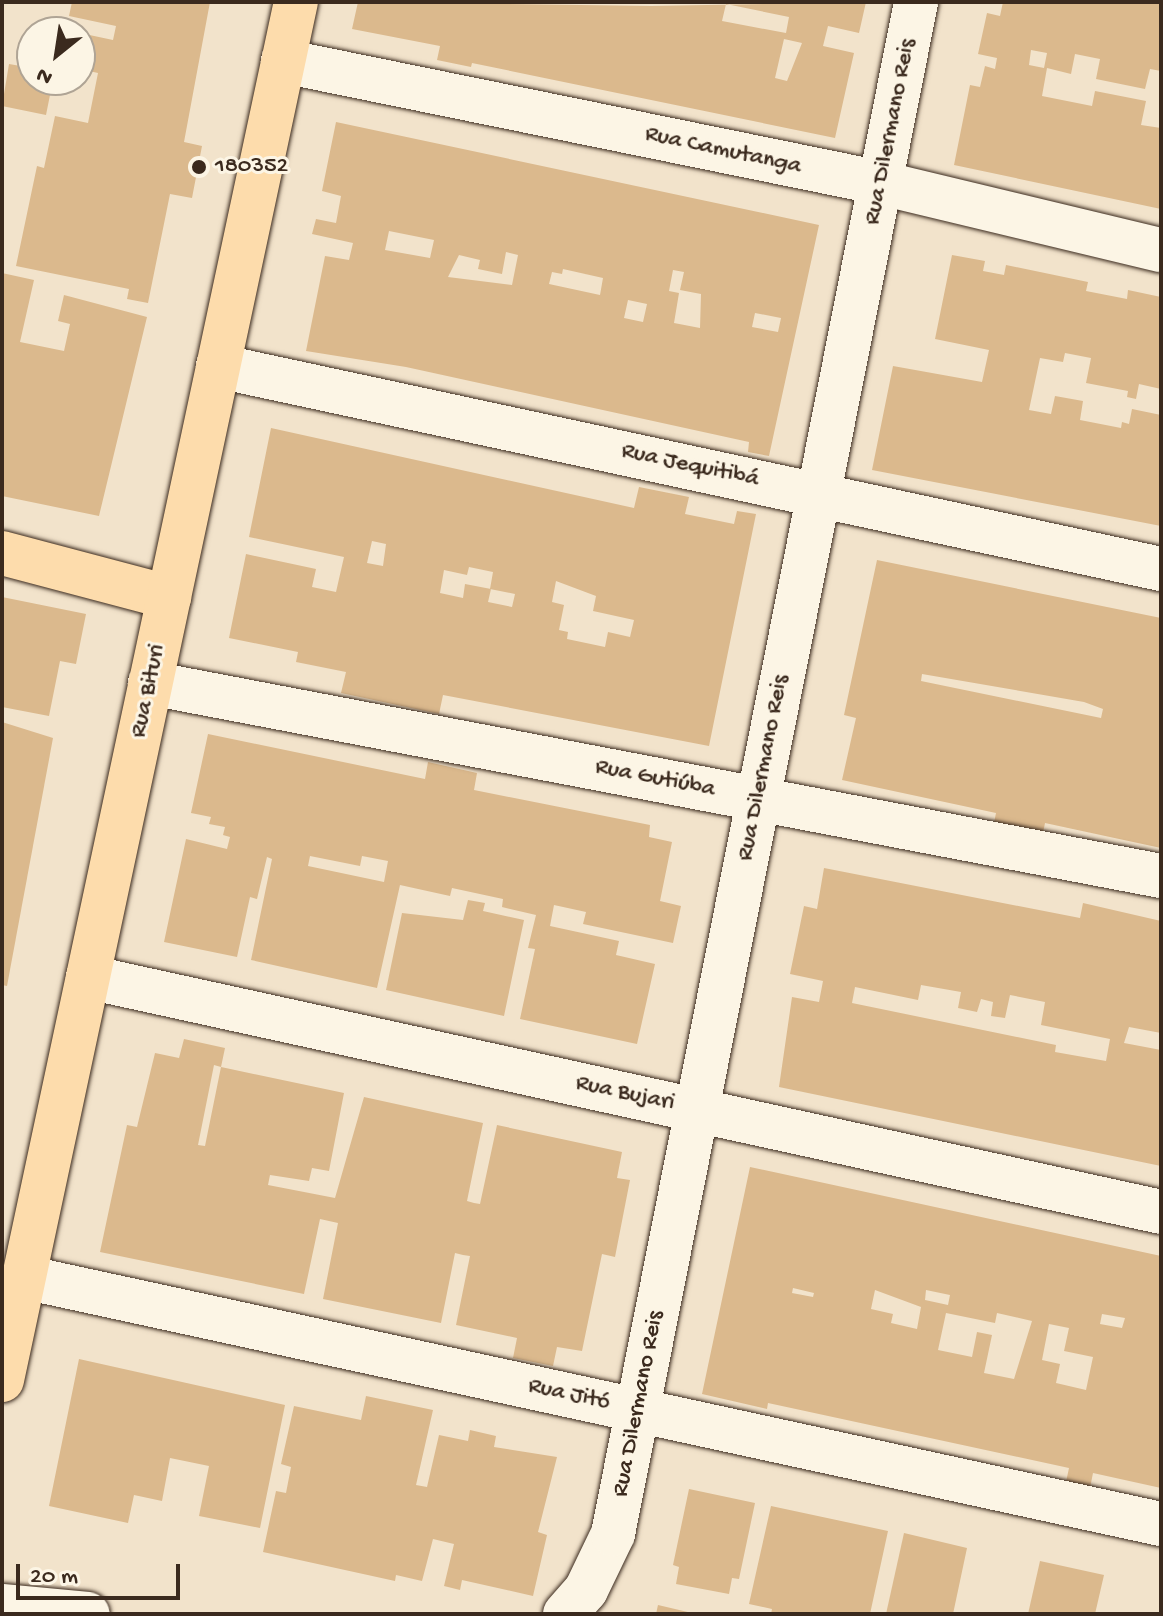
<!DOCTYPE html>
<html>
<head>
<meta charset="utf-8">
<style>
  body { margin:0 }
  #map { position:relative; width:1163px; height:1616px; overflow:hidden; background:#f2e3cb; font-family:"Gochi Hand",sans-serif }
  div>[style] { position:absolute }
  .building>* { inset:0; background:#dbb98d }
  .roads { filter:drop-shadow(0 0 2px #3b2a1e) drop-shadow(0 0 2px #3b2a1e) }
  .minor>* { height:44px; margin:-22px; padding:0 22px; transform-origin:22px; border-radius:22px; background:#fcf5e5 }
  .major>* { height:44px; margin:-22px; padding:0 22px; transform-origin:22px; border-radius:22px; background:#fddcac }
  .dots>* { width:22px; height:22px; translate:-50% -50%; box-sizing:border-box; border:4px solid #fcf5e5; border-radius:50% }
  span { translate:-50% -50%; white-space:nowrap; text-align:center; line-height:1.15; -webkit-text-stroke:6px #fcf5e5; paint-order:stroke }
  .street-label { font-size:24px; color:#3b2a1e }
  .poi-label { font-size:24px; color:#3b2a1e }
  .left { translate:0 -50%; text-align:left }
  .frame { position:absolute; inset:0; border:4px solid #3b2a1e; pointer-events:none }
  .north { position:absolute; left:16px; top:16px; width:80px; height:80px; box-sizing:border-box; background:#fcf5e5; border:2px solid #afa495; border-radius:50%; rotate:210deg; font-size:22px; font-weight:700; line-height:32px; text-align:center; color:#3b2a1e }
  .north::after { content:''; display:block; margin:auto; width:28px; height:36px; background:#3b2a1e; clip-path:polygon(50% 0,100% 100%,50% 72%,0 100%) }
  .scale { position:absolute; left:16px; top:1564px; width:164px; height:36px; box-sizing:border-box; border:4px solid #3b2a1e; border-top:0; padding-left:10px; font-size:24px; line-height:28px; white-space:nowrap; color:#3b2a1e; -webkit-text-stroke:6px #fcf5e5; paint-order:stroke }
</style>
</head>
<body>
<div id="map">
  <div class="building">
    <div style="clip-path:polygon(72px 2px,210px 2px,184px 142px,202px 146px,192px 198px,170px 194px,148px 303px,127px 299px,129px 289px,16px 266px,37px 166px,44px 168px,55px 116px,88px 123px,98px 73px,80px 69px,80px 33px,113px 40px,116px 26px,69px 16px)"></div>
    <div style="clip-path:polygon(evenodd,358px 2px,651px 6px,866px 2px,859px 33px,828px 26px,823px 46px,854px 53px,835px 138px,472px 63px,471px 67px,437px 60px,440px 46px,352px 29px,358px 2px,726px 4px,789px 17px,786px 33px,722px 21px,726px 4px,358px 2px,784px 39px,802px 43px,787px 81px,775px 78px,784px 39px)"></div>
    <div style="clip-path:polygon(evenodd,1003px 2px,1161px 2px,1161px 71px,1150px 69px,1145px 89px,1096px 79px,1100px 59px,1075px 54px,1071px 74px,1047px 68px,1042px 96px,1092px 106px,1095px 91px,1146px 101px,1141px 125px,1161px 128px,1161px 209px,954px 165px,970px 85px,980px 87px,985px 66px,995px 69px,997px 58px,978px 54px,987px 13px,1000px 16px,1003px 2px,1031px 50px,1047px 53px,1044px 68px,1029px 65px,1031px 50px)"></div>
    <div style="clip-path:polygon(9px 64px,32px 68px,32px 80px,53px 80px,46px 115px,2px 106px)"></div>
    <div style="clip-path:polygon(evenodd,336px 122px,819px 225px,769px 456px,748px 452px,749px 442px,406px 367px,306px 351px,325px 256px,349px 260px,353px 243px,312px 234px,316px 219px,336px 223px,341px 196px,322px 191px,336px 122px,389px 231px,434px 240px,430px 258px,385px 250px,389px 231px,336px 122px,506px 252px,518px 255px,512px 285px,448px 277px,459px 255px,480px 260px,478px 269px,502px 274px,506px 252px,336px 122px,563px 269px,603px 278px,600px 295px,549px 284px,552px 272px,562px 274px,563px 269px,336px 122px,673px 270px,684px 272px,680px 290px,701px 294px,700px 328px,674px 323px,679px 293px,669px 291px,673px 270px,336px 122px,628px 300px,647px 304px,643px 322px,624px 318px,628px 300px,336px 122px,755px 313px,781px 318px,778px 332px,752px 327px,755px 313px)"></div>
    <div style="clip-path:polygon(952px 255px,985px 261px,983px 271px,1004px 275px,1006px 265px,1088px 282px,1086px 291px,1127px 299px,1128px 290px,1161px 297px,1161px 389px,1139px 384px,1136px 399px,1127px 397px,1128px 391px,1086px 383px,1091px 358px,1065px 353px,1063px 362px,1040px 358px,1029px 410px,1051px 414px,1055px 396px,1083px 401px,1080px 420px,1121px 428px,1122px 422px,1129px 424px,1132px 409px,1161px 415px,1161px 526px,872px 470px,893px 366px,982px 382px,989px 350px,935px 339px)"></div>
    <div style="clip-path:polygon(2px 273px,34px 280px,20px 342px,64px 351px,70px 324px,58px 321px,64px 295px,147px 317px,99px 516px,2px 496px)"></div>
    <div style="clip-path:polygon(evenodd,271px 428px,634px 508px,639px 487px,689px 497px,685px 514px,734px 524px,737px 511px,756px 514px,709px 746px,443px 695px,439px 714px,341px 693px,346px 672px,296px 662px,298px 652px,229px 638px,246px 554px,316px 569px,312px 587px,336px 592px,344px 557px,249px 537px,271px 428px,372px 541px,386px 544px,383px 566px,367px 563px,372px 541px,271px 428px,469px 567px,493px 572px,490px 589px,515px 594px,512px 607px,488px 602px,491px 589px,465px 584px,463px 598px,440px 593px,444px 570px,467px 575px,469px 567px,271px 428px,556px 581px,596px 596px,593px 611px,634px 620px,630px 637px,608px 632px,605px 647px,567px 639px,568px 632px,559px 630px,564px 605px,552px 602px,556px 581px)"></div>
    <div style="clip-path:polygon(evenodd,877px 560px,1161px 618px,1161px 848px,1045px 823px,1042px 838px,993px 828px,996px 813px,842px 780px,856px 718px,844px 715px,877px 560px,922px 674px,1084px 702px,1103px 709px,1101px 718px,921px 681px,922px 674px)"></div>
    <div style="clip-path:polygon(2px 597px,86px 614px,76px 664px,60px 661px,49px 716px,2px 707px)"></div>
    <div style="clip-path:polygon(2px 722px,53px 738px,7px 986px,2px 985px)"></div>
    <div style="clip-path:polygon(evenodd,208px 734px,425px 779px,428px 762px,477px 773px,474px 790px,650px 825px,649px 837px,672px 842px,660px 901px,681px 906px,673px 943px,583px 924px,586px 912px,554px 905px,550px 926px,619px 941px,616px 955px,655px 964px,637px 1044px,520px 1019px,535px 949px,528px 948px,536px 915px,502px 907px,503px 899px,452px 888px,450px 896px,400px 885px,377px 988px,251px 960px,272px 859px,267px 857px,257px 899px,250px 897px,237px 957px,164px 942px,186px 839px,227px 849px,230px 837px,223px 835px,225px 827px,209px 824px,211px 817px,191px 813px,208px 734px,310px 856px,360px 866px,362px 856px,388px 861px,384px 882px,308px 866px,310px 856px)"></div>
    <div style="clip-path:polygon(evenodd,824px 868px,1080px 918px,1083px 903px,1161px 921px,1161px 1033px,1129px 1027px,1124px 1043px,1161px 1050px,1161px 1166px,779px 1087px,792px 997px,819px 1002px,823px 981px,790px 974px,804px 906px,817px 909px,824px 868px,921px 985px,961px 992px,958px 1008px,977px 1012px,981px 999px,993px 1002px,991px 1016px,1005px 1018px,1010px 995px,1045px 1002px,1041px 1025px,1110px 1039px,1106px 1061px,1055px 1052px,1056px 1045px,852px 1003px,855px 987px,918px 1000px,921px 985px)"></div>
    <div style="clip-path:polygon(468px 900px,485px 903px,483px 911px,524px 920px,504px 1016px,386px 990px,402px 913px,463px 920px)"></div>
    <div style="clip-path:polygon(184px 1039px,225px 1048px,221px 1067px,214px 1065px,198px 1145px,205px 1146px,221px 1067px,344px 1093px,329px 1171px,312px 1168px,309px 1181px,270px 1175px,268px 1185px,335px 1198px,364px 1097px,483px 1123px,467px 1201px,474px 1203px,480px 1204px,497px 1125px,622px 1152px,617px 1178px,630px 1180px,615px 1257px,602px 1254px,582px 1351px,557px 1347px,553px 1366px,513px 1358px,517px 1338px,456px 1325px,470px 1256px,463px 1255px,455px 1253px,441px 1323px,323px 1299px,338px 1223px,320px 1219px,304px 1294px,100px 1252px,127px 1125px,137px 1127px,155px 1053px,179px 1058px)"></div>
    <div style="clip-path:polygon(evenodd,750px 1167px,1161px 1256px,1161px 1488px,1093px 1473px,1090px 1488px,1066px 1482px,1069px 1468px,768px 1403px,767px 1409px,702px 1394px,750px 1167px,793px 1288px,814px 1293px,813px 1297px,792px 1293px,793px 1288px,750px 1167px,875px 1290px,921px 1307px,917px 1329px,891px 1323px,893px 1314px,871px 1309px,875px 1290px,750px 1167px,926px 1290px,950px 1295px,948px 1305px,925px 1300px,926px 1290px,750px 1167px,946px 1313px,995px 1323px,997px 1313px,1032px 1321px,1014px 1379px,984px 1373px,992px 1335px,977px 1332px,972px 1357px,938px 1350px,946px 1313px,750px 1167px,1102px 1314px,1125px 1318px,1122px 1328px,1100px 1324px,1102px 1314px,750px 1167px,1049px 1324px,1069px 1328px,1064px 1351px,1093px 1357px,1086px 1390px,1056px 1383px,1060px 1364px,1042px 1360px,1049px 1324px)"></div>
    <div style="clip-path:polygon(79px 1359px,285px 1405px,260px 1528px,199px 1516px,209px 1466px,170px 1458px,162px 1501px,134px 1495px,128px 1523px,49px 1506px)"></div>
    <div style="clip-path:polygon(366px 1396px,433px 1410px,416px 1485px,427px 1487px,439px 1435px,468px 1441px,470px 1430px,496px 1436px,494px 1447px,557px 1457px,538px 1532px,547px 1535px,533px 1596px,462px 1580px,460px 1590px,444px 1586px,454px 1544px,433px 1539px,422px 1581px,396px 1575px,395px 1581px,263px 1552px,276px 1491px,286px 1493px,291px 1467px,281px 1464px,294px 1406px,361px 1420px)"></div>
    <div style="clip-path:polygon(689px 1489px,755px 1503px,739px 1579px,732px 1578px,729px 1594px,676px 1584px,679px 1567px,673px 1565px)"></div>
    <div style="clip-path:polygon(771px 1506px,888px 1531px,870px 1614px,771px 1614px,772px 1609px,749px 1604px)"></div>
    <div style="clip-path:polygon(904px 1533px,967px 1548px,953px 1614px,886px 1614px)"></div>
    <div style="clip-path:polygon(1040px 1561px,1104px 1575px,1095px 1614px,1028px 1614px)"></div>
    <div style="clip-path:polygon(658px 1605px,692px 1613px,692px 1614px,656px 1614px)"></div>
  </div>
  <div class="roads">
    <div class="minor">
      <div style="left:283px;top:61px;width:610px;rotate:11.53deg"></div>
      <div style="left:881px;top:183px;width:288px;rotate:13.5deg"></div>
      <div style="left:218px;top:366px;width:965px;rotate:12.15deg"></div>
      <div style="left:150px;top:683px;width:1029px;rotate:10.81deg"></div>
      <div style="left:88px;top:977px;width:1098px;rotate:12.35deg"></div>
      <div style="left:24px;top:1277px;width:1164px;rotate:12.26deg"></div>
      <div style="left:2px;top:1606px;width:86px;rotate:5.3deg"></div>
      <div style="left:565px;top:1614px;width:32px;rotate:-49deg"></div>
      <div style="left:586px;top:1590px;width:62px;rotate:-64.3deg"></div>
      <div style="left:613px;top:1534px;width:1562px;rotate:-78.81deg"></div>
    </div>
    <div class="major">
      <div style="left:2px;top:553px;width:173px;rotate:14.8deg"></div>
      <div style="left:2px;top:1380px;width:1409px;rotate:-77.96deg"></div>
    </div>
  </div>
  <div class="dots">
    <div style="left:199px;top:167px;background:#3b2a1e"></div>
  </div>
  <div class="street-label">
    <span style="left:891px;top:132px;rotate:-79deg">Rua Dilermano Reis</span>
    <span style="left:723px;top:151px;rotate:12deg">Rua Camutanga</span>
    <span style="left:690px;top:466px;rotate:12deg">Rua Jequitibá</span>
    <span style="left:149px;top:691px;rotate:-78deg">Rua Bituri</span>
    <span style="left:764px;top:768px;rotate:-79deg">Rua Dilermano Reis</span>
    <span style="left:655px;top:779px;rotate:11deg">Rua Gutiúba</span>
    <span style="left:625px;top:1094px;rotate:12deg">Rua Bujari</span>
    <span style="left:569px;top:1395px;rotate:12deg">Rua Jitó</span>
    <span style="left:639px;top:1404px;rotate:-79deg">Rua Dilermano Reis</span>
  </div>
  <div class="poi-label">
    <span class="left" style="left:215px;top:167px">180352</span>
  </div>
  <div class="frame"></div>
  <div class="north">N</div>
  <div class="scale">20 m</div>
</div>
</body>
</html>
